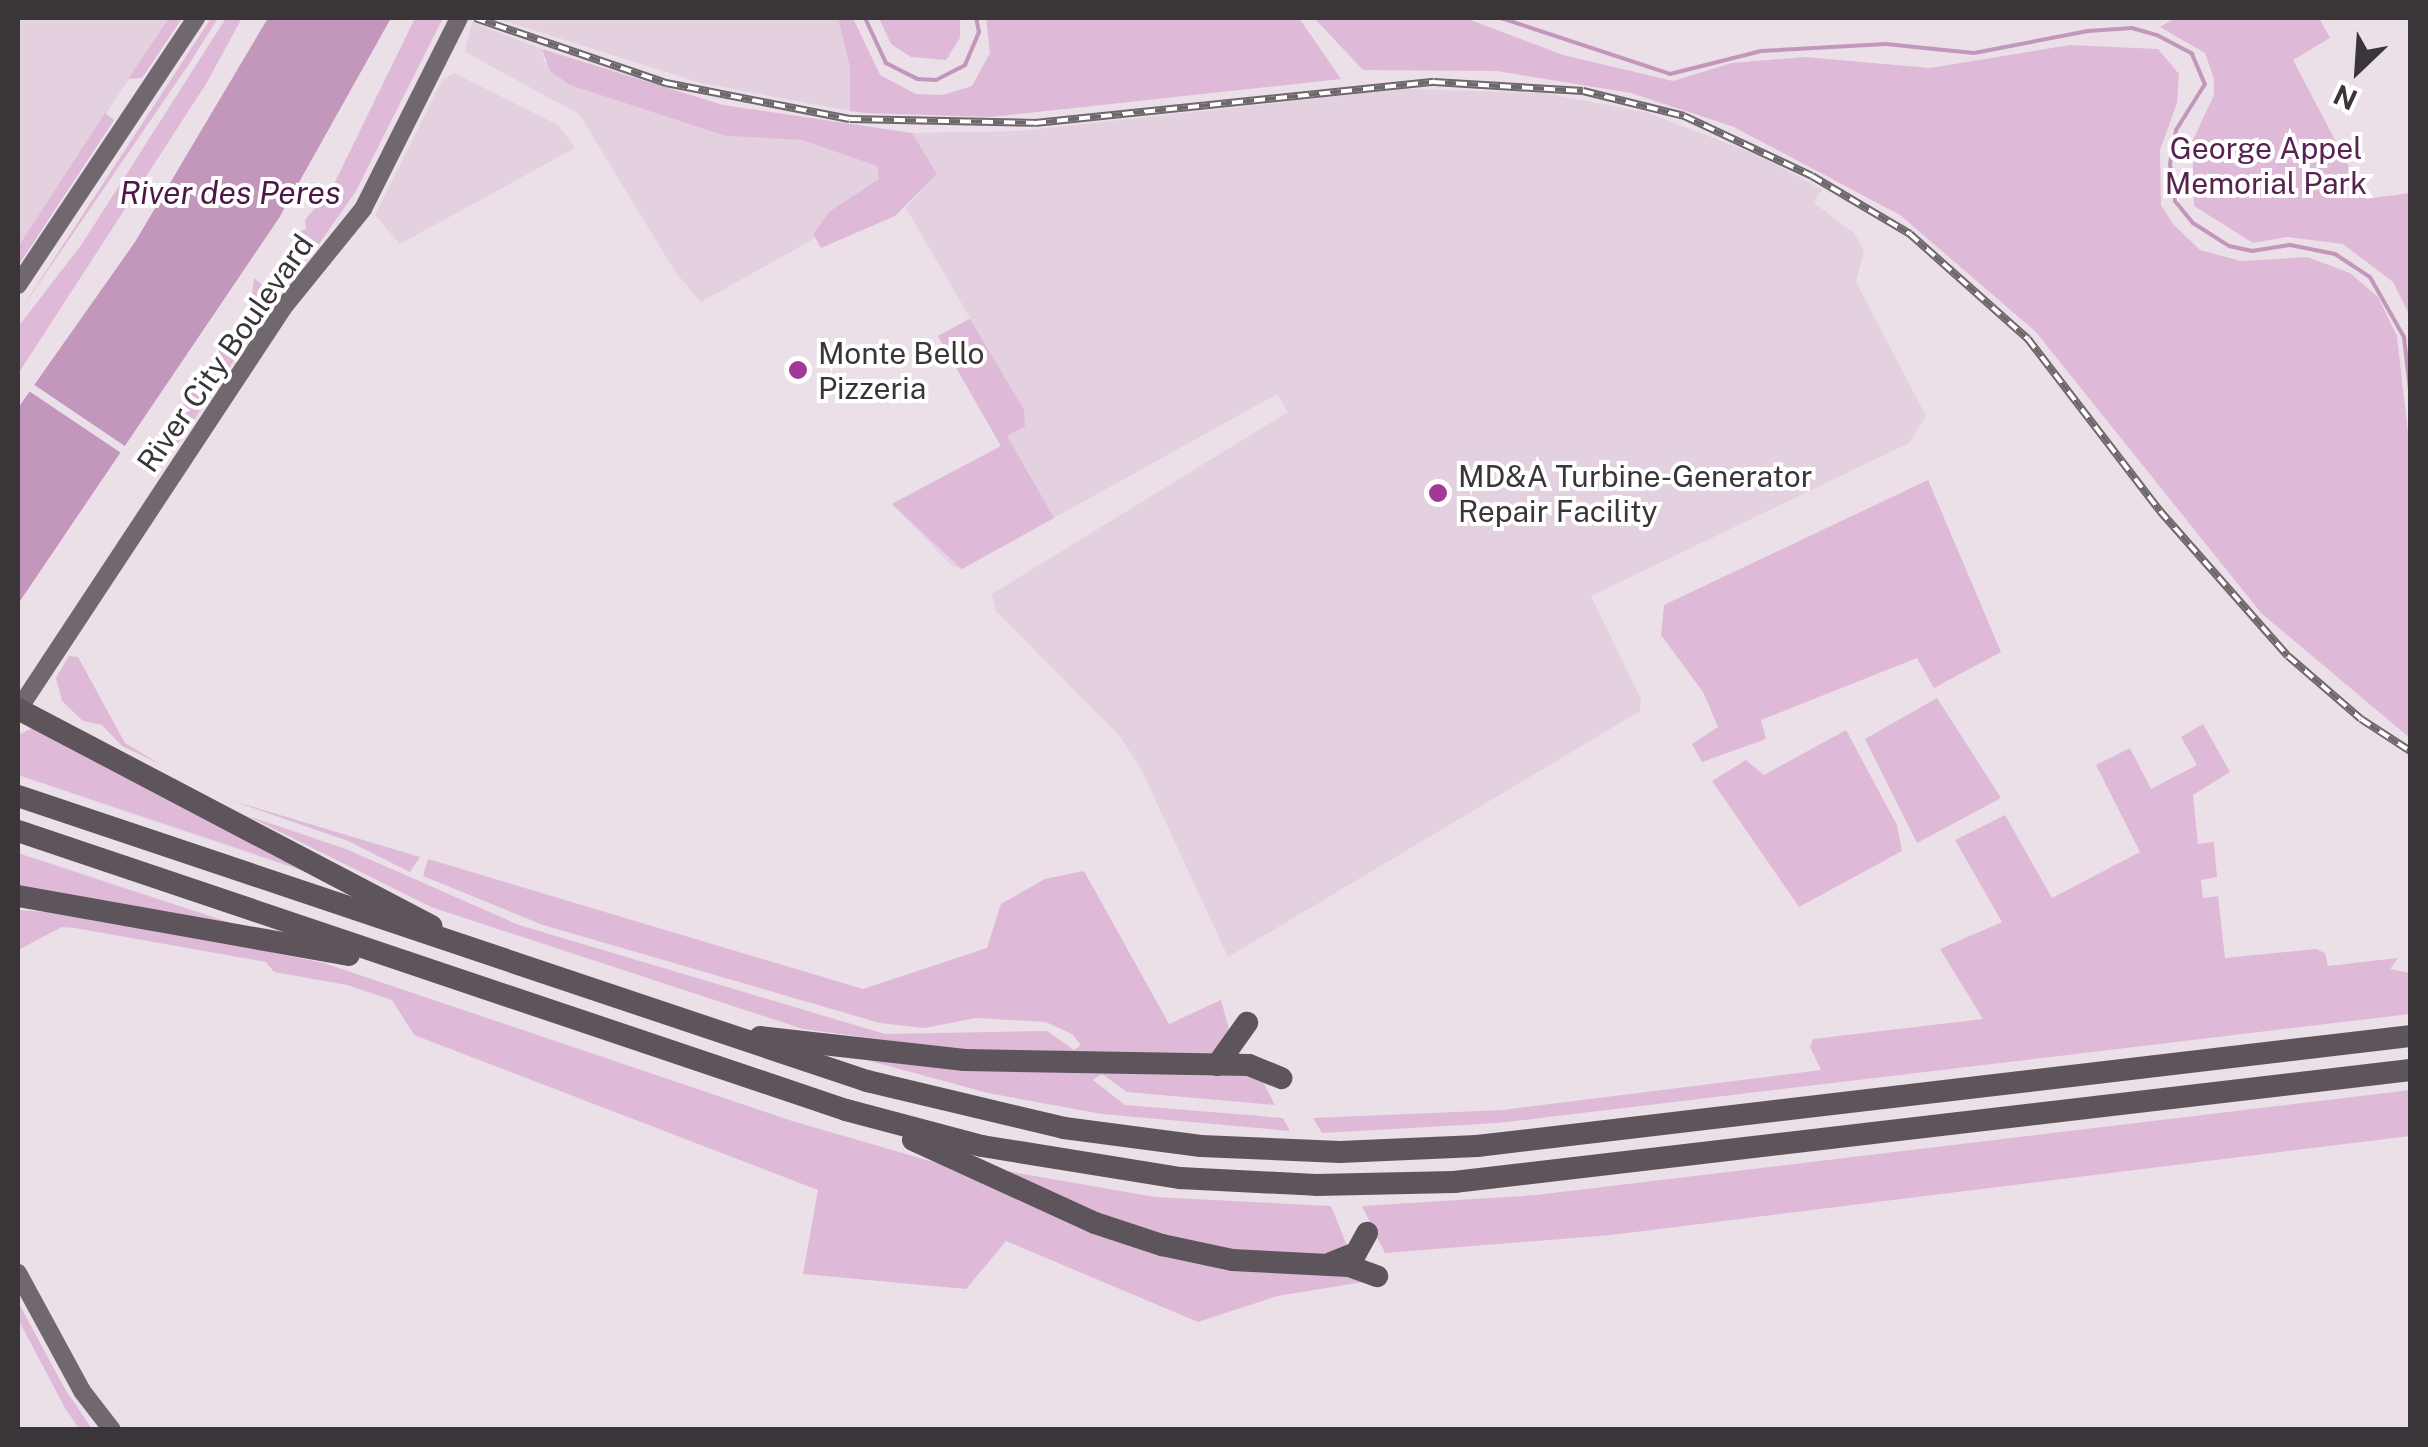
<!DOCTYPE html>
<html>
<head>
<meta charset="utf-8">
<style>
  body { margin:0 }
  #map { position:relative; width:2428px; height:1447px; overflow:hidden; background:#ebdfe8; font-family:"Public Sans",sans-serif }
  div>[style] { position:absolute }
  .built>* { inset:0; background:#e3d1df }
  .green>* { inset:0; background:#dfbad8 }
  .water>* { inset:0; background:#c397bb }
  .pier>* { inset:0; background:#ebdfe8; transform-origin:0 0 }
  .stream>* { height:4px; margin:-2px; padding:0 2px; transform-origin:2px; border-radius:2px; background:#c397bb }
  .major>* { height:18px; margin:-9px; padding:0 9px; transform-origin:9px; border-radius:9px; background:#71686f }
  .highway>* { height:22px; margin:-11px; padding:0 11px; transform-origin:11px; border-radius:11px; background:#5e555c }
  .rail>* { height:8px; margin-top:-4px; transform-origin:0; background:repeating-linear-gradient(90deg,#fff 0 11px,#6e686c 0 22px); box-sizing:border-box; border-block:2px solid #6e686c }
  .dots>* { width:28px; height:28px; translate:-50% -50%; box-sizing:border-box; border:5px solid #fff; border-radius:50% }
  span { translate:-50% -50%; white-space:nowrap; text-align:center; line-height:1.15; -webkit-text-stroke:8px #fff; paint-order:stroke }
  .park-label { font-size:30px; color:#582251 }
  .street-label { font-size:30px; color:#393538 }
  .poi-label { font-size:30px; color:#393538 }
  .left { translate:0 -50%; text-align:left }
  .water-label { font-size:32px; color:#4c1746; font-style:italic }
  .frame { position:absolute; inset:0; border:20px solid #393538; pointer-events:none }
  .north { position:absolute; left:2308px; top:20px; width:100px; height:100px; -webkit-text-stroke:8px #fff; paint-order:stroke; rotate:205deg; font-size:28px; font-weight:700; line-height:40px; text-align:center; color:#393538 }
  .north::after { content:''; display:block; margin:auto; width:35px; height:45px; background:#393538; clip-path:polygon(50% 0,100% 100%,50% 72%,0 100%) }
</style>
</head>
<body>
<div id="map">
  <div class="built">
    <div style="clip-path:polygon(18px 18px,169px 18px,18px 247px)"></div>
    <div style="clip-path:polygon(495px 18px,838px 18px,850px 68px,850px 111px,701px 83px)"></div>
    <div style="clip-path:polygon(472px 22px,542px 49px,544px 61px,726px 136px,802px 140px,864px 158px,877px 166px,879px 179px,830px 211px,812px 240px,701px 302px,676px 273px,579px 114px,465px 52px)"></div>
    <div style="clip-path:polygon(454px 73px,558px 125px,575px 148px,400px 244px,375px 215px,442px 80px)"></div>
    <div style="clip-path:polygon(1406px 89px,1545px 93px,1649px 113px,1757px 155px,1822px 189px,1814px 203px,1854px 233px,1864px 251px,1856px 282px,1926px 416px,1909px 443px,1591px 596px,1641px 699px,1640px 711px,1228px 957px,1142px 771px,1119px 735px,996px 611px,992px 594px,1288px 412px,1277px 394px,962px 569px,952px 566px,892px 504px,1001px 446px,938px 336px,970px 318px,906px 208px,936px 174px,912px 133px,1019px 131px)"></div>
  </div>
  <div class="green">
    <div style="clip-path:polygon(169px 18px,182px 18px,142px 78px,128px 79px)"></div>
    <div style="clip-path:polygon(211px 18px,218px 18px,189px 64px,18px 314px)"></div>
    <div style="clip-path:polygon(226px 18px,242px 18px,206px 84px,18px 374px,18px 327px,82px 244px)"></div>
    <div style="clip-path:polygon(415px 18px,443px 18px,356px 191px,312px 254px,288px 236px,306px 229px,305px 220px,333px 186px)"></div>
    <div style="clip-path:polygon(838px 18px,853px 18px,880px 75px,916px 94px,943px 95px,972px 86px,990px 53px,986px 18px,1299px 18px,1341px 79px,991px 117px,865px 113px,850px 111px,850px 68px)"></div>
    <div style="clip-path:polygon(879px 18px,960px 18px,960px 38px,946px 60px,911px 57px,891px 44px)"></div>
    <div style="clip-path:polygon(1314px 18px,1465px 18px,1563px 55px,1673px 81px,1732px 63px,1805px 57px,1930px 68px,2070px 45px,2158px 49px,2179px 74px,2177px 103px,2160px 150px,2161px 205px,2173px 224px,2200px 250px,2241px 261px,2307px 257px,2350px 273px,2378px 297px,2397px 336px,2410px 451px,2410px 738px,2262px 614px,2035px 331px,1900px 215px,1734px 127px,1631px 93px,1497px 71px,1363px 70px)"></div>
    <div style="clip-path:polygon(2175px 18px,2319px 18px,2330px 38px,2293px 60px,2366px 199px,2410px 193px,2410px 316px,2393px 282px,2343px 244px,2287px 237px,2253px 243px,2194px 206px,2192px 142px,2214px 95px,2214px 79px,2205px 53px,2160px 27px)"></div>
    <div style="clip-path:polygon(542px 49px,723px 105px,912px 133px,937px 174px,895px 216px,821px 248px,813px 234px,830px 211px,879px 179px,877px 166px,802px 140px,726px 136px,570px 85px,550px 71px)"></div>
    <div style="clip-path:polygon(105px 113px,114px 120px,18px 266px,18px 247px)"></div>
    <div style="clip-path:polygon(254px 278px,277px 297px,162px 467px,148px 459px,251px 302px)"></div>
    <div style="clip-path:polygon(970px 319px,1024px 410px,1025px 426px,1007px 436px,1054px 518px,962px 569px,892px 504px,1001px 446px,938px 336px)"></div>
    <div style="clip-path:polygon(1928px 480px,2001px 652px,1934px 688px,1917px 658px,1761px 720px,1766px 739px,1702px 762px,1692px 744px,1718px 727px,1703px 692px,1661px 635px,1664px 605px)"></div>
    <div style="clip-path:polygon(69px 656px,78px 657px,125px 743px,160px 764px,122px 746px,102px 725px,83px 721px,62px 701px,56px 678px)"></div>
    <div style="clip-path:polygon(1937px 698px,2001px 798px,1917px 843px,1865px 739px)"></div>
    <div style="clip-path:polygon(2203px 724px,2230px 772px,2193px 795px,2198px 844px,2214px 842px,2217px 877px,2201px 880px,2203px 898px,2218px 896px,2225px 958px,2316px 949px,2325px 953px,2328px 966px,2398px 958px,2390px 969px,2410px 973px,2410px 1014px,1498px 1123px,1322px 1133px,1313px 1118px,1503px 1110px,1821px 1070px,1810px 1047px,1813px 1039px,1983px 1019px,1940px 949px,2002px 922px,1955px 840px,2005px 815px,2052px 898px,2140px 852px,2096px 765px,2130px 748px,2151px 789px,2197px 765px,2181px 737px)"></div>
    <div style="clip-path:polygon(33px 728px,358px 889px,18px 775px,18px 735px)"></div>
    <div style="clip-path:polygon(1846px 730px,1897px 825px,1902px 851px,1799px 907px,1712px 781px,1746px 760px,1764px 775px)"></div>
    <div style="clip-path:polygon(230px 800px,420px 857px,410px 872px,348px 841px)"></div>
    <div style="clip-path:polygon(248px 816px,346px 849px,519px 925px,885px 1034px,1047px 1031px,1074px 1050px,1081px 1045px,1072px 1034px,1046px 1022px,976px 1018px,924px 1028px,880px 1023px,543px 925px,423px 876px,428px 859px,863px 989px,987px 948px,1001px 904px,1045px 879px,1084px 871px,1169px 1024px,1221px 1000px,1230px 1033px,1213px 1053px,1202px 1055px,975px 1052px,803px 1029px,431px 907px)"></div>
    <div style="clip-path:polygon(18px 853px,240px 926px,18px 889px)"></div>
    <div style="clip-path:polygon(18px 910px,83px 914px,324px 963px,792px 1121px,937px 1163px,1085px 1225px,1369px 1281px,1277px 1296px,1198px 1322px,1006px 1241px,966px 1289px,803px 1274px,818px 1190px,414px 1035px,392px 1000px,347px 985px,274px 972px,266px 962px,75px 928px,62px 927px,18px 950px)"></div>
    <div style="clip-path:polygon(848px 1055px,1250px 1072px,1261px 1078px,1275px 1105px,1127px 1092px,1102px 1074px,1093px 1080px,1125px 1105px,1283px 1118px,1290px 1131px,1102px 1114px,988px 1093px)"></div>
    <div style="clip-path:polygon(2410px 1090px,2410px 1136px,1611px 1235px,1385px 1253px,1362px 1206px,1536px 1195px)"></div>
    <div style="clip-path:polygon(1001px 1170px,1155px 1197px,1331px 1206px,1348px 1248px,1335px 1256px,1208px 1248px,1099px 1217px)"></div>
    <div style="clip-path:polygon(18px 1302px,65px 1389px,92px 1429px,79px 1429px,65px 1408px,18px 1319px)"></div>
  </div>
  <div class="water">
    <div style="clip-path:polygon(268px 18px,391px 18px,279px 218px,18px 604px,18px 408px,135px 242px)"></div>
  </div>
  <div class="pier">
    <div style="left:30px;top:382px;width:118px;height:8px;rotate:34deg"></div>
  </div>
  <div class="stream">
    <div style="left:865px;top:18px;width:50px;rotate:65deg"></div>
    <div style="left:886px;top:63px;width:35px;rotate:27deg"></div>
    <div style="left:917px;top:79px;width:19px;rotate:3deg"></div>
    <div style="left:936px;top:80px;width:33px;rotate:-27deg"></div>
    <div style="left:965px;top:65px;width:36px;rotate:-67deg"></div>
    <div style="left:979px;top:32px;width:14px;rotate:-102deg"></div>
    <div style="left:1501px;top:18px;width:178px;rotate:18.3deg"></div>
    <div style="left:1670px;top:74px;width:94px;rotate:-14.2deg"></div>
    <div style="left:1761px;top:51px;width:125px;rotate:-3.2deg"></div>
    <div style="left:1886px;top:44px;width:88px;rotate:5.8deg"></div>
    <div style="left:1974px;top:53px;width:116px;rotate:-10.9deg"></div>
    <div style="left:2088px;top:31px;width:44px;rotate:-3.9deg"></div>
    <div style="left:2132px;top:28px;width:26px;rotate:16deg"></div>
    <div style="left:2157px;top:35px;width:40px;rotate:28deg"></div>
    <div style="left:2192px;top:54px;width:33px;rotate:67deg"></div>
    <div style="left:2205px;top:84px;width:54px;rotate:122.2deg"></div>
    <div style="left:2176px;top:130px;width:35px;rotate:100deg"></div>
    <div style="left:2170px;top:164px;width:37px;rotate:82deg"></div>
    <div style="left:2175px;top:201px;width:28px;rotate:51deg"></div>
    <div style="left:2193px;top:223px;width:43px;rotate:32.6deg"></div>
    <div style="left:2229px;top:246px;width:24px;rotate:12deg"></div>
    <div style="left:2252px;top:251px;width:38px;rotate:-9deg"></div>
    <div style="left:2290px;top:245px;width:46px;rotate:11.3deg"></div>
    <div style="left:2335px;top:254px;width:42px;rotate:33.3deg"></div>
    <div style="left:2370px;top:277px;width:69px;rotate:60.5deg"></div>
    <div style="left:2404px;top:337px;width:53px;rotate:83.5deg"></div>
  </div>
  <div class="major">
    <div style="left:18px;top:285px;width:321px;rotate:-56.3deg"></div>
    <div style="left:18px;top:710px;width:480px;rotate:-56.6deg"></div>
    <div style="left:282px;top:309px;width:129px;rotate:-51deg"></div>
    <div style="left:363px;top:209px;width:214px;rotate:-63.3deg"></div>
    <div style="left:18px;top:1273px;width:134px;rotate:61.5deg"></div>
    <div style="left:82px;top:1391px;width:49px;rotate:52.4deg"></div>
  </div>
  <div class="highway">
    <div style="left:18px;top:709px;width:467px;rotate:27.7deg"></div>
    <div style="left:18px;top:796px;width:896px;rotate:18.56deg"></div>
    <div style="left:867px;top:1081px;width:203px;rotate:13.4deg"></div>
    <div style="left:1064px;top:1128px;width:138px;rotate:7.5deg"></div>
    <div style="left:1201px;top:1146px;width:139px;rotate:2.5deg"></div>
    <div style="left:1340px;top:1152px;width:137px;rotate:-2.5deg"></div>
    <div style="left:1477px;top:1146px;width:939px;rotate:-6.72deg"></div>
    <div style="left:18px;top:831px;width:874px;rotate:18.62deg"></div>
    <div style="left:846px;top:1110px;width:141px;rotate:14.8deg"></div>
    <div style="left:982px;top:1146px;width:201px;rotate:9.2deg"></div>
    <div style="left:1180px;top:1178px;width:136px;rotate:2.9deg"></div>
    <div style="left:1316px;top:1185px;width:138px;rotate:-1.2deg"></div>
    <div style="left:1454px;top:1182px;width:963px;rotate:-6.68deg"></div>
    <div style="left:18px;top:896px;width:336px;rotate:10.1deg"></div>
    <div style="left:760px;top:1037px;width:206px;rotate:6.4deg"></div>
    <div style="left:965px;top:1060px;width:284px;rotate:1deg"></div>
    <div style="left:1249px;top:1065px;width:35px;rotate:22deg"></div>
    <div style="left:1217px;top:1065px;width:52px;rotate:-54.5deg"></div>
    <div style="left:913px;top:1140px;width:200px;rotate:24.5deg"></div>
    <div style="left:1095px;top:1223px;width:71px;rotate:18.2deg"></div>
    <div style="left:1162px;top:1245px;width:72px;rotate:12.1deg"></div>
    <div style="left:1232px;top:1260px;width:117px;rotate:2.9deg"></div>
    <div style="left:1349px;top:1266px;width:30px;rotate:20deg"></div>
    <div style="left:1331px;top:1263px;width:27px;rotate:-22deg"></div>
    <div style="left:1356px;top:1253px;width:23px;rotate:-61deg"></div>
  </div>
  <div class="rail">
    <div style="left:475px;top:18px;width:202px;rotate:18.8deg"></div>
    <div style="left:666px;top:83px;width:187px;rotate:11.1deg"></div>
    <div style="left:850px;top:119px;width:185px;rotate:1.2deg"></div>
    <div style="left:1035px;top:123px;width:401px;rotate:-5.9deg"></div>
    <div style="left:1434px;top:82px;width:149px;rotate:3.5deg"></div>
    <div style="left:1583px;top:91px;width:104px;rotate:13.9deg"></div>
    <div style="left:1684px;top:116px;width:141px;rotate:25.1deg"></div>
    <div style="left:1812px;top:176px;width:114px;rotate:30.6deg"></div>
    <div style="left:1910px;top:234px;width:158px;rotate:41.7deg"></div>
    <div style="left:2028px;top:339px;width:217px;rotate:52.5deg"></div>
    <div style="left:2160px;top:511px;width:193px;rotate:48.6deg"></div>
    <div style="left:2288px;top:656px;width:96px;rotate:40.8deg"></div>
    <div style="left:2361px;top:719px;width:59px;rotate:33.1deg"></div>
  </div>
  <div class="dots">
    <div style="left:798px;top:370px;background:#a43897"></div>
    <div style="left:1438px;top:493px;background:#a43897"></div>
  </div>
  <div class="park-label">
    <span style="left:2266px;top:165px">George Appel<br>Memorial Park</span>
  </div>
  <div class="street-label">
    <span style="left:225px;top:353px;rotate:-55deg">River City Boulevard</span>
  </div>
  <div class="poi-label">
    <span class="left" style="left:818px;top:370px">Monte Bello<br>Pizzeria</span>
    <span class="left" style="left:1458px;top:493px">MD&amp;A Turbine-Generator<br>Repair Facility</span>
  </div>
  <div class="water-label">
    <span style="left:230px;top:193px">River des Peres</span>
  </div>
  <div class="frame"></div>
  <div class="north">N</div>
</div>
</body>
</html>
